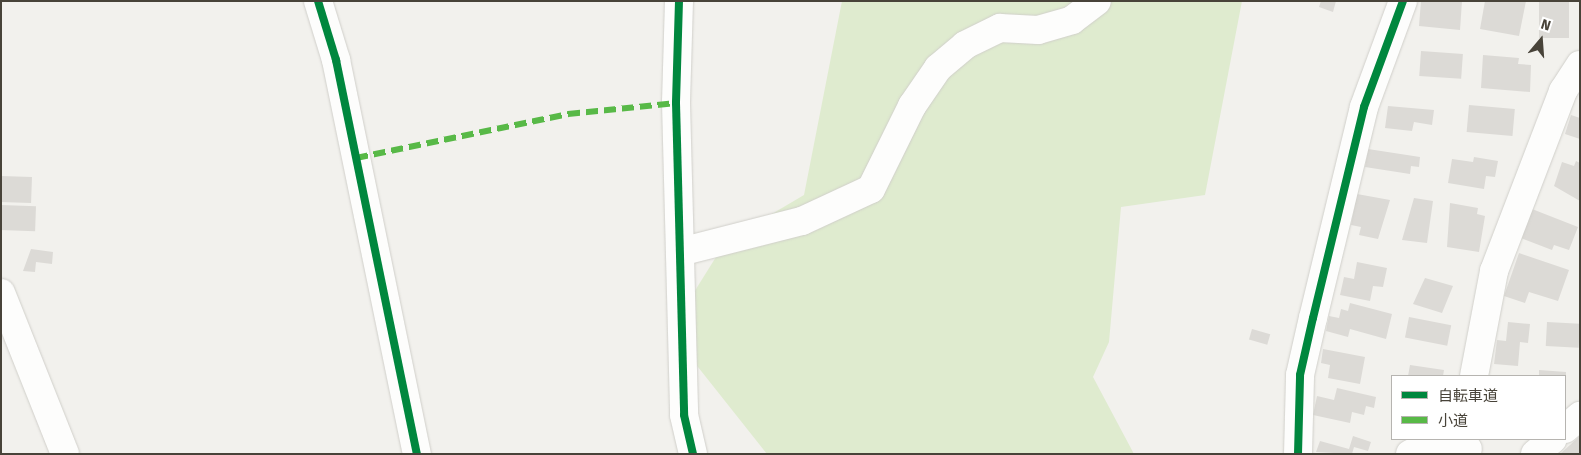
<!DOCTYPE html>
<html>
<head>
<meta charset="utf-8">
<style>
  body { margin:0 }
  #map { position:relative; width:1581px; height:455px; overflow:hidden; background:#f2f1ed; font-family:"Fira Sans","Noto Sans JP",sans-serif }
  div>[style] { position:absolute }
  .green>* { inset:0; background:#dfebcf }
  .building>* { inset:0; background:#dcdad6; transform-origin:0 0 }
  .roads { filter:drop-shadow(0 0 1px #d0cfca) drop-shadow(0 0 1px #d0cfca) }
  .minor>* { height:28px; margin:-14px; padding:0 14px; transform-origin:14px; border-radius:14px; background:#fdfdfc }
  .quiet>* { height:6px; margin-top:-3px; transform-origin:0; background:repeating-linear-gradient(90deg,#58b947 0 12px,transparent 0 18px) }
  .cycleway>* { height:8px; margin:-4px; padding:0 4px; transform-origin:4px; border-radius:4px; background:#00873e }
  span { translate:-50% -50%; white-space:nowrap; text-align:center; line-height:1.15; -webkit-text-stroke:5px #fff; paint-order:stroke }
  .frame { position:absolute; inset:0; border:2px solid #484339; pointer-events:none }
  .legend { position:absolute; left:1391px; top:375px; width:175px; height:65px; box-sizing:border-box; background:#fff; border:1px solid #b6b4b0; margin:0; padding:6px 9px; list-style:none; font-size:15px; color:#484339 }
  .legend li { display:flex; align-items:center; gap:10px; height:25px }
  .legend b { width:25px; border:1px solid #b6b4b0 }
  .north { position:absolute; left:1516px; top:15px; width:50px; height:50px; -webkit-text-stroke:4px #fff; paint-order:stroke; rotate:18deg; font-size:14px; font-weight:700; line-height:20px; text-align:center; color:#484339 }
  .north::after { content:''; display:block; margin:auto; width:18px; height:22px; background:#484339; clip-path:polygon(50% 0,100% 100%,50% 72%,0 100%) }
</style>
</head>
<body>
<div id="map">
  <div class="green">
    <div style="clip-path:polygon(842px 1px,1242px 1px,1205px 195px,1121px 207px,1109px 342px,1093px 377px,1134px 454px,767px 454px,694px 362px,691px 297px,726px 241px,804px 195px)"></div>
  </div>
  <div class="building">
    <div style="clip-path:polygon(1321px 1px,1336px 1px,1333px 12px,1319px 7px)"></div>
    <div style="clip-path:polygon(1421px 1px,1462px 1px,1460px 30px,1419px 26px)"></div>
    <div style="clip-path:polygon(1485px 1px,1526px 1px,1519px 36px,1480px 29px)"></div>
    <div style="left:1539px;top:1px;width:30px;height:37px"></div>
    <div style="left:1421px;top:51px;width:42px;height:25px;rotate:4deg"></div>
    <div style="clip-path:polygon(1483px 55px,1519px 58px,1518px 64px,1531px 65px,1530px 92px,1481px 88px)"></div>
    <div style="left:1469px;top:105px;width:46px;height:27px;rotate:5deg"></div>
    <div style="clip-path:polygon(1388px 106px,1434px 110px,1432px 125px,1414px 122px,1412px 131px,1385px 128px)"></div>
    <div style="clip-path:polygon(1571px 115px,1580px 118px,1580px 139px,1565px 134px)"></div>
    <div style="clip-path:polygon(1368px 149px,1420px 157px,1419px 167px,1411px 166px,1410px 174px,1365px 167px)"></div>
    <div style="clip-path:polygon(1474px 157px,1498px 161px,1495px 177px,1486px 176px,1484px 189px,1448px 183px,1452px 159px,1473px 162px)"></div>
    <div style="clip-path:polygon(1576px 161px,1580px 163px,1580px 201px,1554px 186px,1562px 162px,1574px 166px)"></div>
    <div style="left:1px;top:176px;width:31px;height:26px;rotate:2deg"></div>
    <div style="clip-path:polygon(1357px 194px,1390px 200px,1378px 239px,1359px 235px,1361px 227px,1351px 225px)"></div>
    <div style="clip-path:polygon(1414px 198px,1433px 201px,1427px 243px,1402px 240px)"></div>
    <div style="clip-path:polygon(1450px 203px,1478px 208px,1477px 214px,1485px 216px,1479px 252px,1447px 247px)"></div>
    <div style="left:1px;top:205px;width:35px;height:25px;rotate:2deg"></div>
    <div style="clip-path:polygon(1532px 209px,1578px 227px,1569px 250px,1554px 245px,1552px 250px,1521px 238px)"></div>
    <div style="clip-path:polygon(31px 249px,53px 252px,52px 264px,36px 262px,35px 272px,23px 271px)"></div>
    <div style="clip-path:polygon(1519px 253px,1569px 270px,1558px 301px,1529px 292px,1525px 303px,1504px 296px)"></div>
    <div style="clip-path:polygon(1357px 262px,1387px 268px,1383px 287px,1373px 286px,1370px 301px,1340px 295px,1344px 277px,1354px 279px)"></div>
    <div style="clip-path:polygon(1425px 278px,1453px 286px,1442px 313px,1413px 304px)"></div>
    <div style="clip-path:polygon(1350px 303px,1392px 314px,1386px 339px,1350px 329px,1348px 337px,1326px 331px,1329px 316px,1339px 318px,1341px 309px,1348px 311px)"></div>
    <div style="left:1409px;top:317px;width:43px;height:21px;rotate:11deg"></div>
    <div style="clip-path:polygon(1508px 322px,1530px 324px,1528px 343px,1520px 342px,1518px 366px,1494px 364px,1497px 340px,1506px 341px)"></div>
    <div style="left:1547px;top:322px;width:33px;height:24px;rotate:3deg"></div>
    <div style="left:1252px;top:329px;width:19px;height:11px;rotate:16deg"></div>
    <div style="clip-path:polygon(1323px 349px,1365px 357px,1360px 384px,1328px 378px,1330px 365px,1321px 363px)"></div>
    <div style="clip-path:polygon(1410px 365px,1444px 370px,1443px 376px,1408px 376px)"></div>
    <div style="clip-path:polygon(1539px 370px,1566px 372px,1566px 376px,1539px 376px)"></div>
    <div style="clip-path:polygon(1337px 388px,1376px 397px,1374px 408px,1366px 406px,1364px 415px,1352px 412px,1350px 423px,1313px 415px,1317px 396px,1334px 400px)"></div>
    <div style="clip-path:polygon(1353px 436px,1371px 442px,1368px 451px,1354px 447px,1352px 454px,1316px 452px,1320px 441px,1349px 449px)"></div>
    <div style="clip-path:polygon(1580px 436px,1580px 454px,1560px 454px)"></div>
  </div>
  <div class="roads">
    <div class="minor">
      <div style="left:318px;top:1px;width:62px;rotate:73deg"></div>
      <div style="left:336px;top:60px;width:402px;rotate:78.4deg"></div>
      <div style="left:679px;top:1px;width:102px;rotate:91.7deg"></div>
      <div style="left:676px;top:103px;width:312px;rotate:88.5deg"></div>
      <div style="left:684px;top:415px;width:40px;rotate:77deg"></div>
      <div style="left:680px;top:252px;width:126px;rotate:-14.3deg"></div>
      <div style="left:802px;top:221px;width:76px;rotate:-24.9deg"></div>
      <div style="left:871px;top:189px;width:93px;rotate:-63.7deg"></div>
      <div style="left:912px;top:106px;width:46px;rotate:-55.6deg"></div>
      <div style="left:938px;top:68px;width:35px;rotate:-40deg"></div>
      <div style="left:965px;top:45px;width:39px;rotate:-26deg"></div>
      <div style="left:1000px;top:28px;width:38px;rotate:3deg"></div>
      <div style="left:1038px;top:30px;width:35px;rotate:-16deg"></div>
      <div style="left:1072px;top:20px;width:31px;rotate:-37deg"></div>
      <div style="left:1px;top:293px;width:173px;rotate:68.3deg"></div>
      <div style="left:1474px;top:376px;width:107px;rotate:-79.2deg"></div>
      <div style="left:1494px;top:271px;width:193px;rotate:-69deg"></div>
      <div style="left:1563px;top:91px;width:31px;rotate:-57deg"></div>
      <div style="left:1565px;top:429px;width:20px;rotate:-41deg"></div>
      <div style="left:1298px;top:454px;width:79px;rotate:-88.5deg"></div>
      <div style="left:1300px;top:375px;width:58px;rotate:-77.2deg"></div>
      <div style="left:1313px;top:318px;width:217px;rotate:-76.4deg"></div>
      <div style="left:1364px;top:107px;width:113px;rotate:-69.8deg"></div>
      <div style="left:1410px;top:454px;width:20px;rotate:-27deg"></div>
      <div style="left:1428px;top:445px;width:40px;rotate:5.7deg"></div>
      <div style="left:1535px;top:454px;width:23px;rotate:-40deg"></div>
    </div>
  </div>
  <div class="quiet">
    <div style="left:356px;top:158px;width:217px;rotate:-11.7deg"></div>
    <div style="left:568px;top:114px;width:109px;rotate:-5.8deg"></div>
  </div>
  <div class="cycleway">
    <div style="left:318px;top:1px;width:62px;rotate:73deg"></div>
    <div style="left:336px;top:60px;width:402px;rotate:78.4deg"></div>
    <div style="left:679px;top:1px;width:102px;rotate:91.7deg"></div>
    <div style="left:676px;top:103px;width:312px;rotate:88.5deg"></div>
    <div style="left:684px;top:415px;width:40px;rotate:77deg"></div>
    <div style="left:1298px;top:454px;width:79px;rotate:-88.5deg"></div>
    <div style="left:1300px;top:375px;width:58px;rotate:-77.2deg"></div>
    <div style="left:1313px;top:318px;width:217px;rotate:-76.4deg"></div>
    <div style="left:1364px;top:107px;width:113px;rotate:-69.8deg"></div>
  </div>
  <div class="frame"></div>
  <ul class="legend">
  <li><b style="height:6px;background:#00873e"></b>自転車道</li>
  <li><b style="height:6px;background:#58b947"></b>小道</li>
  </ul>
  <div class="north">N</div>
</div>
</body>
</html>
